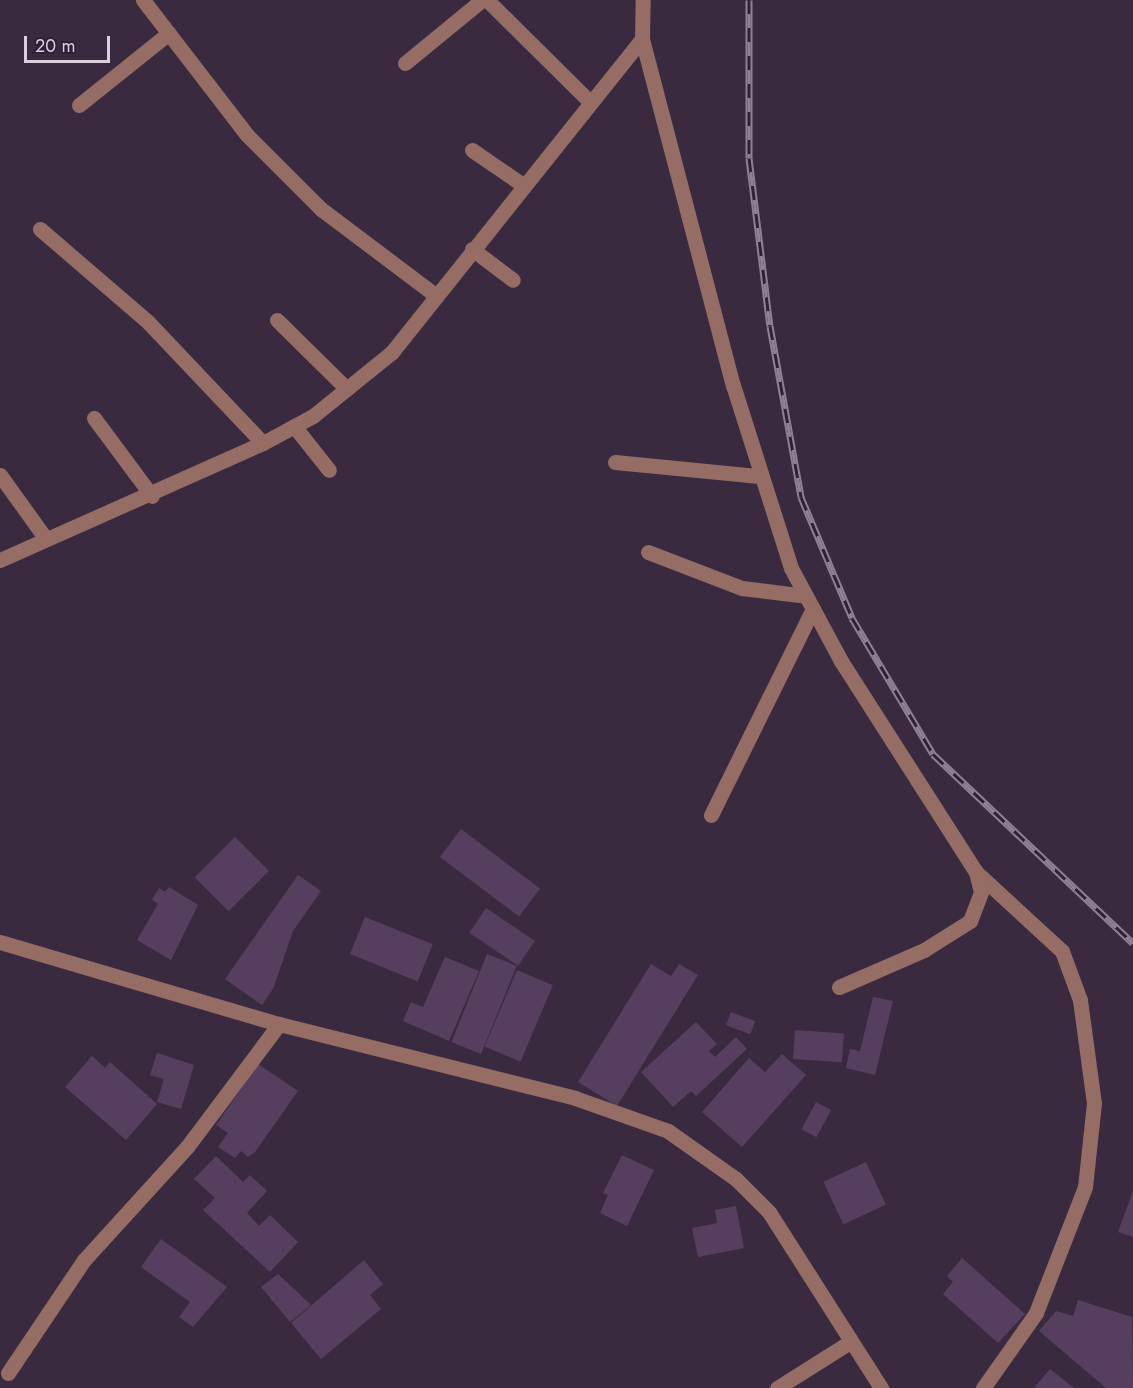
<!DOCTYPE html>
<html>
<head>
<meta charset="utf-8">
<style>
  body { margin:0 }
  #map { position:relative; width:1133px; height:1388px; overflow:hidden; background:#3a2a40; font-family:Jost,sans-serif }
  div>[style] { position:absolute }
  .building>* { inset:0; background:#563f5e; transform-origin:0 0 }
  .minor>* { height:15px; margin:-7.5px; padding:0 7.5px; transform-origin:7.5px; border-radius:7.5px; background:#956d64 }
  .rail>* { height:7px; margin-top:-3.5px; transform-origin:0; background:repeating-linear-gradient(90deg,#302036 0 14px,#8e8193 0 28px); box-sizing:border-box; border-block:2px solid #8e8193 }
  span { translate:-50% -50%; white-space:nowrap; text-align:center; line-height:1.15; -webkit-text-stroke:4.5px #302036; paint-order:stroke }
  .scale { position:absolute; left:24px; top:36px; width:86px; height:27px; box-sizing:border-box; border:3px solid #d9cfdd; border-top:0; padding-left:8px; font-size:18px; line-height:21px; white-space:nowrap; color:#d9cfdd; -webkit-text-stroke:4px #302036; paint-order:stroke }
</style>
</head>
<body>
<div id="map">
  <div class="building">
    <div style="left:461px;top:829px;width:99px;height:35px;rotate:37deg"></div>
    <div style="left:235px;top:837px;width:48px;height:57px;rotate:45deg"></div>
    <div style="clip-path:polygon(298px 875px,321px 891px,293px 931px,273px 989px,262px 1005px,225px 979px)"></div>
    <div style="clip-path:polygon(169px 887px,198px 905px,171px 960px,137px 940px,158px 904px,152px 900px,159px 888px,165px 892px)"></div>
    <div style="left:486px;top:908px;width:59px;height:30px;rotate:34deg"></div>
    <div style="left:365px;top:917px;width:73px;height:40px;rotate:22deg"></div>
    <div style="left:487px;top:954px;width:32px;height:95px;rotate:22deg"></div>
    <div style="clip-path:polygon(445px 957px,479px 971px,449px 1041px,403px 1021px,411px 1002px,423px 1007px)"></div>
    <div style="clip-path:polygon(651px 964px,671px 976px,679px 964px,698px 975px,617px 1106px,578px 1082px)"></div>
    <div style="left:517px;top:970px;width:39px;height:83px;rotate:23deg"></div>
    <div style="clip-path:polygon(873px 997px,893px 1001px,875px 1075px,846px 1068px,850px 1049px,860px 1051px)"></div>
    <div style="left:731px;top:1012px;width:26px;height:14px;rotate:21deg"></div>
    <div style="clip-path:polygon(696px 1022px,717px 1044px,709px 1051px,715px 1057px,736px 1037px,747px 1049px,696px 1096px,691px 1091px,673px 1107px,641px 1072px)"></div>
    <div style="left:795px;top:1030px;width:49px;height:29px;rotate:4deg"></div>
    <div style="clip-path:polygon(157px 1053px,194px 1065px,181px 1109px,157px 1102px,164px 1079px,150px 1075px)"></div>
    <div style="clip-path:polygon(782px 1054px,806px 1075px,742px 1147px,702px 1112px,749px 1058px,765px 1072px)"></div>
    <div style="clip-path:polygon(92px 1056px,105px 1068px,110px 1062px,157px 1104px,126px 1140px,65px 1087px)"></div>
    <div style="clip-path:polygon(258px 1064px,298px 1091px,255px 1152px,248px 1157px,241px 1151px,235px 1158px,218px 1147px,228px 1133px,216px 1125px)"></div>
    <div style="left:816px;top:1102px;width:17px;height:31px;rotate:28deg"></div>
    <div style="clip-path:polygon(622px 1155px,654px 1170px,627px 1226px,600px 1213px,608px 1195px,603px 1193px)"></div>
    <div style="clip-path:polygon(216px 1156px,243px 1182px,250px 1175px,267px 1191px,247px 1213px,259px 1226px,270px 1215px,298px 1242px,270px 1272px,203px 1210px,215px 1198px,194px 1179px)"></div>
    <div style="left:866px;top:1162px;width:47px;height:47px;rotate:65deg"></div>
    <div style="clip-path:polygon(1133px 1191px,1133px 1237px,1118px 1232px)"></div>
    <div style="clip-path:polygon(736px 1206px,744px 1248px,698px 1257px,692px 1228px,717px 1223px,715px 1210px)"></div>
    <div style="clip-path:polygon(161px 1239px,227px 1287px,193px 1327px,179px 1317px,190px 1302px,141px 1267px)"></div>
    <div style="clip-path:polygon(962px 1258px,1025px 1314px,998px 1343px,943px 1294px,953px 1282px,947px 1276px)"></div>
    <div style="clip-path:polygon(364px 1260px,383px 1284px,370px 1295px,381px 1309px,321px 1359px,291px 1323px)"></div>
    <div style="clip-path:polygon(278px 1274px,311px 1305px,290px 1322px,261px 1287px)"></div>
    <div style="clip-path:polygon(1078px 1300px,1132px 1317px,1133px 1388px,1106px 1388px,1039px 1331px,1056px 1311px,1073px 1316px)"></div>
    <div style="clip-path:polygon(1050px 1369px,1074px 1388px,1034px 1388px)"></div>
  </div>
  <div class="minor">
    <div style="left:143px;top:0;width:170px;rotate:52.4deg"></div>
    <div style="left:247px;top:135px;width:105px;rotate:45deg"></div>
    <div style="left:321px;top:209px;width:143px;rotate:37deg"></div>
    <div style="left:487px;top:0;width:145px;rotate:44.7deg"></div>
    <div style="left:642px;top:39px;width:358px;rotate:75.3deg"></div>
    <div style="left:733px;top:385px;width:192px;rotate:72.4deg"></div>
    <div style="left:791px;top:568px;width:106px;rotate:61.7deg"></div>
    <div style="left:841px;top:661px;width:250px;rotate:57.4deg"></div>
    <div style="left:976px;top:872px;width:117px;rotate:42.6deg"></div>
    <div style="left:1062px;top:951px;width:52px;rotate:69.8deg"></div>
    <div style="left:1080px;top:1000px;width:104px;rotate:82.3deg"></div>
    <div style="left:1094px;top:1103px;width:84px;rotate:96.1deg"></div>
    <div style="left:1085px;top:1187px;width:135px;rotate:111.3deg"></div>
    <div style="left:1036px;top:1313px;width:92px;rotate:125.2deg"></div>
    <div style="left:405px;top:63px;width:99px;rotate:-39.3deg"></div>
    <div style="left:79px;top:105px;width:115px;rotate:-38.7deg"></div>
    <div style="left:472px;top:150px;width:62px;rotate:34.5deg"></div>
    <div style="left:40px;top:229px;width:143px;rotate:40.7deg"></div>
    <div style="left:148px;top:322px;width:167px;rotate:46.5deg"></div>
    <div style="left:472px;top:249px;width:51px;rotate:37.1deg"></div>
    <div style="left:277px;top:320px;width:98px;rotate:44.6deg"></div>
    <div style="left:94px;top:418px;width:97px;rotate:53.4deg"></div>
    <div style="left:294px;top:426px;width:56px;rotate:51.5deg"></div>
    <div style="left:615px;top:462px;width:145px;rotate:5.6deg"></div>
    <div style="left:0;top:475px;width:79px;rotate:54.3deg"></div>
    <div style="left:648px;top:552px;width:101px;rotate:21deg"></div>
    <div style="left:742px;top:588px;width:64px;rotate:7.1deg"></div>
    <div style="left:0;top:560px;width:288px;rotate:-24deg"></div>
    <div style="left:263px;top:443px;width:57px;rotate:-28.4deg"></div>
    <div style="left:313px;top:416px;width:102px;rotate:-39deg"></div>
    <div style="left:392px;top:352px;width:401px;rotate:-51.4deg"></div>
    <div style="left:642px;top:39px;width:39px;rotate:-89deg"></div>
    <div style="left:711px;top:815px;width:230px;rotate:-63.7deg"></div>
    <div style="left:0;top:942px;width:291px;rotate:16.4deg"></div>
    <div style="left:279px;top:1024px;width:305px;rotate:14deg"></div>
    <div style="left:575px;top:1098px;width:99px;rotate:19.5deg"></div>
    <div style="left:668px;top:1131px;width:83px;rotate:35.2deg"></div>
    <div style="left:736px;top:1179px;width:47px;rotate:45deg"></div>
    <div style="left:769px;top:1212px;width:209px;rotate:57.5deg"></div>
    <div style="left:839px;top:987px;width:93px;rotate:-23.5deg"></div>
    <div style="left:924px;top:950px;width:54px;rotate:-32.2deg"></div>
    <div style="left:970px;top:921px;width:31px;rotate:-69deg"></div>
    <div style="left:981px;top:892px;width:21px;rotate:-104deg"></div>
    <div style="left:8px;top:1373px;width:136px;rotate:-56.1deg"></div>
    <div style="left:84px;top:1260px;width:153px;rotate:-47.7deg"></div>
    <div style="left:187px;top:1147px;width:154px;rotate:-53.2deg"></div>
    <div style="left:777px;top:1388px;width:86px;rotate:-32.2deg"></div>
  </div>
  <div class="rail">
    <div style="left:749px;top:0;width:158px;rotate:90deg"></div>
    <div style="left:749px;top:158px;width:169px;rotate:82.9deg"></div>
    <div style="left:770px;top:326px;width:174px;rotate:79.7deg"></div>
    <div style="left:801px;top:497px;width:131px;rotate:67.1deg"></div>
    <div style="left:852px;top:618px;width:158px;rotate:59.2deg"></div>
    <div style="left:933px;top:754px;width:275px;rotate:43.4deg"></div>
  </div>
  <div class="scale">20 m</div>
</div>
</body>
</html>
